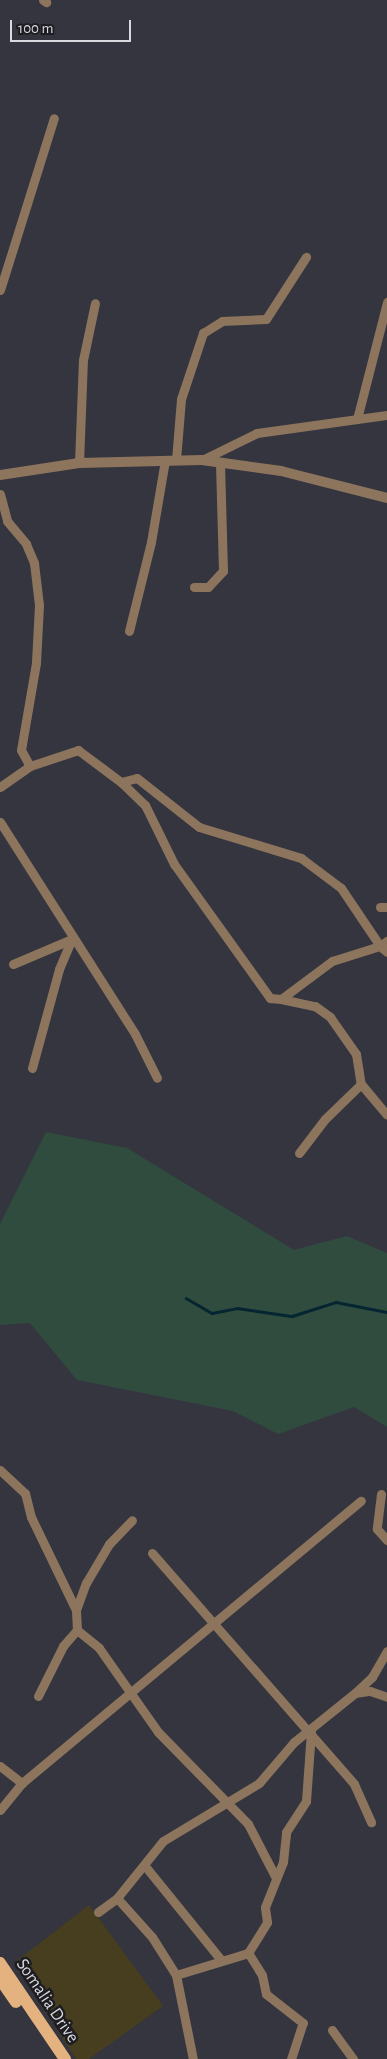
<!DOCTYPE html>
<html>
<head>
<meta charset="utf-8">
<style>
  body { margin:0 }
  #map { position:relative; width:387px; height:2059px; overflow:hidden; background:#35353f; font-family:"Alegreya Sans",sans-serif }
  div>[style] { position:absolute }
  .green>* { inset:0; background:#304c3e }
  .sand>* { inset:0; background:#463e1e }
  .stream>* { height:2.5px; margin:-1.25px; padding:0 1.25px; transform-origin:1.25px; border-radius:1.25px; background:#042531 }
  .minor>* { height:9px; margin:-4.5px; padding:0 4.5px; transform-origin:4.5px; border-radius:4.5px; background:#8d755d }
  .tertiary>* { height:10px; margin:-5px; padding:0 5px; transform-origin:5px; border-radius:5px; background:#8d755d }
  .primary>* { height:12px; margin:-6px; padding:0 6px; transform-origin:6px; border-radius:6px; background:#e3b27f }
  span { translate:-50% -50%; white-space:nowrap; text-align:center; line-height:1.15; -webkit-text-stroke:5px #1d1d22; paint-order:stroke }
  .street-label { font-size:18px; color:#d9d9e0 }
  .scale { position:absolute; left:10px; top:20px; width:121px; height:22px; box-sizing:border-box; border:2px solid #d9d9e0; border-top:0; padding-left:6px; font-size:15px; line-height:18px; white-space:nowrap; color:#d9d9e0; -webkit-text-stroke:4px #1d1d22; paint-order:stroke }
</style>
</head>
<body>
<div id="map">
  <div class="green">
    <div style="clip-path:polygon(46px 1132px,127px 1148px,294px 1250px,347px 1236px,387px 1253px,387px 1427px,354px 1407px,278px 1434px,233px 1411px,77px 1380px,30px 1323px,0 1325px,0 1224px)"></div>
  </div>
  <div class="sand">
    <div style="clip-path:polygon(89px 1905px,163px 2006px,89px 2059px,76px 2059px,14px 1963px)"></div>
  </div>
  <div class="stream">
    <div style="left:186px;top:1298px;width:30px;rotate:30deg"></div>
    <div style="left:212px;top:1313px;width:25px;rotate:-11deg"></div>
    <div style="left:237px;top:1308px;width:56px;rotate:8.3deg"></div>
    <div style="left:292px;top:1316px;width:46px;rotate:-17.7deg"></div>
    <div style="left:336px;top:1302px;width:52px;rotate:11.1deg"></div>
  </div>
  <div class="minor">
    <div style="left:43px;top:0;width:4px;rotate:34deg"></div>
    <div style="left:0;top:290px;width:180px;rotate:-72.6deg"></div>
    <div style="left:357px;top:419px;width:121px;rotate:-75.6deg"></div>
    <div style="left:176px;top:460px;width:61px;rotate:-85.3deg"></div>
    <div style="left:181px;top:399px;width:70px;rotate:-71.6deg"></div>
    <div style="left:203px;top:333px;width:22px;rotate:-32deg"></div>
    <div style="left:222px;top:321px;width:44px;rotate:-2.6deg"></div>
    <div style="left:266px;top:319px;width:74px;rotate:-57.2deg"></div>
    <div style="left:202px;top:460px;width:61px;rotate:-26.1deg"></div>
    <div style="left:257px;top:433px;width:131px;rotate:-7.9deg"></div>
    <div style="left:79px;top:463px;width:103px;rotate:-87.8deg"></div>
    <div style="left:83px;top:360px;width:58px;rotate:-78.1deg"></div>
    <div style="left:0;top:494px;width:28px;rotate:75deg"></div>
    <div style="left:7px;top:521px;width:30px;rotate:50deg"></div>
    <div style="left:26px;top:544px;width:21px;rotate:67deg"></div>
    <div style="left:34px;top:563px;width:42px;rotate:83.2deg"></div>
    <div style="left:39px;top:605px;width:58px;rotate:93deg"></div>
    <div style="left:36px;top:663px;width:88px;rotate:99.8deg"></div>
    <div style="left:21px;top:750px;width:18px;rotate:61deg"></div>
    <div style="left:194px;top:587px;width:14px"></div>
    <div style="left:208px;top:587px;width:22px;rotate:-47deg"></div>
    <div style="left:223px;top:571px;width:109px;rotate:-91.6deg"></div>
    <div style="left:129px;top:631px;width:92px;rotate:-76.1deg"></div>
    <div style="left:151px;top:542px;width:83px;rotate:-80.3deg"></div>
    <div style="left:121px;top:782px;width:33px;rotate:44deg"></div>
    <div style="left:145px;top:805px;width:66px;rotate:63.8deg"></div>
    <div style="left:174px;top:864px;width:165px;rotate:54.4deg"></div>
    <div style="left:270px;top:998px;width:11px;rotate:5deg"></div>
    <div style="left:281px;top:999px;width:64px;rotate:-36.7deg"></div>
    <div style="left:332px;top:961px;width:50px;rotate:-17.4deg"></div>
    <div style="left:380px;top:946px;width:9px;rotate:41deg"></div>
    <div style="left:0;top:787px;width:37px;rotate:-35deg"></div>
    <div style="left:30px;top:766px;width:51px;rotate:-18.4deg"></div>
    <div style="left:78px;top:750px;width:54px;rotate:36.7deg"></div>
    <div style="left:121px;top:782px;width:16px;rotate:-14deg"></div>
    <div style="left:137px;top:778px;width:79px;rotate:38.3deg"></div>
    <div style="left:199px;top:827px;width:107px;rotate:16.9deg"></div>
    <div style="left:301px;top:858px;width:50px;rotate:36.9deg"></div>
    <div style="left:341px;top:888px;width:70px;rotate:56.1deg"></div>
    <div style="left:380px;top:946px;width:9px;rotate:-36deg"></div>
    <div style="left:0;top:822px;width:251px;rotate:57.5deg"></div>
    <div style="left:135px;top:1034px;width:49px;rotate:63.4deg"></div>
    <div style="left:380px;top:907px;width:7px"></div>
    <div style="left:13px;top:964px;width:64px;rotate:-23deg"></div>
    <div style="left:281px;top:999px;width:35px;rotate:12deg"></div>
    <div style="left:315px;top:1006px;width:19px;rotate:36deg"></div>
    <div style="left:330px;top:1017px;width:45px;rotate:54.9deg"></div>
    <div style="left:356px;top:1054px;width:30px;rotate:81deg"></div>
    <div style="left:361px;top:1084px;width:40px;rotate:50deg"></div>
    <div style="left:32px;top:1068px;width:103px;rotate:-74.7deg"></div>
    <div style="left:59px;top:969px;width:33px;rotate:-67deg"></div>
    <div style="left:299px;top:1153px;width:43px;rotate:-52.6deg"></div>
    <div style="left:325px;top:1119px;width:50px;rotate:-44.2deg"></div>
    <div style="left:0;top:1470px;width:34px;rotate:43deg"></div>
    <div style="left:25px;top:1493px;width:25px;rotate:76deg"></div>
    <div style="left:31px;top:1517px;width:103px;rotate:64.2deg"></div>
    <div style="left:381px;top:1494px;width:35px;rotate:97deg"></div>
    <div style="left:377px;top:1529px;width:15px;rotate:48deg"></div>
    <div style="left:152px;top:1553px;width:307px;rotate:48.8deg"></div>
    <div style="left:354px;top:1784px;width:42px;rotate:65.9deg"></div>
    <div style="left:77px;top:1630px;width:28px;rotate:39deg"></div>
    <div style="left:99px;top:1648px;width:103px;rotate:54.9deg"></div>
    <div style="left:158px;top:1732px;width:129px;rotate:45.6deg"></div>
    <div style="left:248px;top:1824px;width:59px;rotate:62.6deg"></div>
    <div style="left:387px;top:1651px;width:30px;rotate:120deg"></div>
    <div style="left:372px;top:1677px;width:23px;rotate:137deg"></div>
    <div style="left:355px;top:1693px;width:15px;rotate:-8deg"></div>
    <div style="left:370px;top:1691px;width:18px;rotate:19deg"></div>
    <div style="left:38px;top:1696px;width:56px;rotate:-63.4deg"></div>
    <div style="left:63px;top:1646px;width:21px;rotate:-49deg"></div>
    <div style="left:77px;top:1630px;width:20px;rotate:-93deg"></div>
    <div style="left:76px;top:1610px;width:29px;rotate:-70deg"></div>
    <div style="left:86px;top:1583px;width:45px;rotate:-59.5deg"></div>
    <div style="left:109px;top:1544px;width:33px;rotate:-46deg"></div>
    <div style="left:0;top:1766px;width:28px;rotate:38deg"></div>
    <div style="left:0;top:1810px;width:35px;rotate:-51deg"></div>
    <div style="left:22px;top:1783px;width:441px;rotate:-39.8deg"></div>
    <div style="left:145px;top:1866px;width:122px;rotate:51deg"></div>
    <div style="left:117px;top:1898px;width:52px;rotate:48.1deg"></div>
    <div style="left:152px;top:1937px;width:45px;rotate:57.7deg"></div>
    <div style="left:176px;top:1975px;width:86px;rotate:78.6deg"></div>
    <div style="left:98px;top:1912px;width:24px;rotate:-36deg"></div>
    <div style="left:117px;top:1898px;width:73px;rotate:-51.1deg"></div>
    <div style="left:163px;top:1841px;width:112px;rotate:-31.1deg"></div>
    <div style="left:259px;top:1783px;width:54px;rotate:-49.5deg"></div>
    <div style="left:294px;top:1742px;width:78px;rotate:-38.8deg"></div>
    <div style="left:176px;top:1975px;width:75px;rotate:-17deg"></div>
    <div style="left:332px;top:2030px;width:36px;rotate:54deg"></div>
    <div style="left:291px;top:2059px;width:38px;rotate:-72deg"></div>
    <div style="left:303px;top:2023px;width:47px;rotate:-141.9deg"></div>
    <div style="left:266px;top:1994px;width:19px;rotate:-102deg"></div>
    <div style="left:262px;top:1975px;width:26px;rotate:-122deg"></div>
    <div style="left:248px;top:1953px;width:36px;rotate:-58deg"></div>
    <div style="left:267px;top:1922px;width:15px;rotate:-98deg"></div>
    <div style="left:265px;top:1907px;width:48px;rotate:-68.2deg"></div>
    <div style="left:283px;top:1862px;width:30px;rotate:-84deg"></div>
    <div style="left:286px;top:1832px;width:37px;rotate:-57deg"></div>
    <div style="left:306px;top:1801px;width:70px;rotate:-85.9deg"></div>
  </div>
  <div class="tertiary">
    <div style="left:0;top:475px;width:80px;rotate:-8.6deg"></div>
    <div style="left:79px;top:463px;width:123px;rotate:-1.4deg"></div>
    <div style="left:202px;top:460px;width:80px;rotate:7.9deg"></div>
    <div style="left:281px;top:471px;width:109px;rotate:14.3deg"></div>
  </div>
  <div class="primary">
    <div style="left:0;top:1963px;width:116px;rotate:55.9deg"></div>
    <div style="left:0;top:1979px;width:28px;rotate:55deg"></div>
  </div>
  <div class="street-label">
    <span style="left:47px;top:2001px;rotate:56deg">Somalia Drive</span>
  </div>
  <div class="scale">100 m</div>
</div>
</body>
</html>
